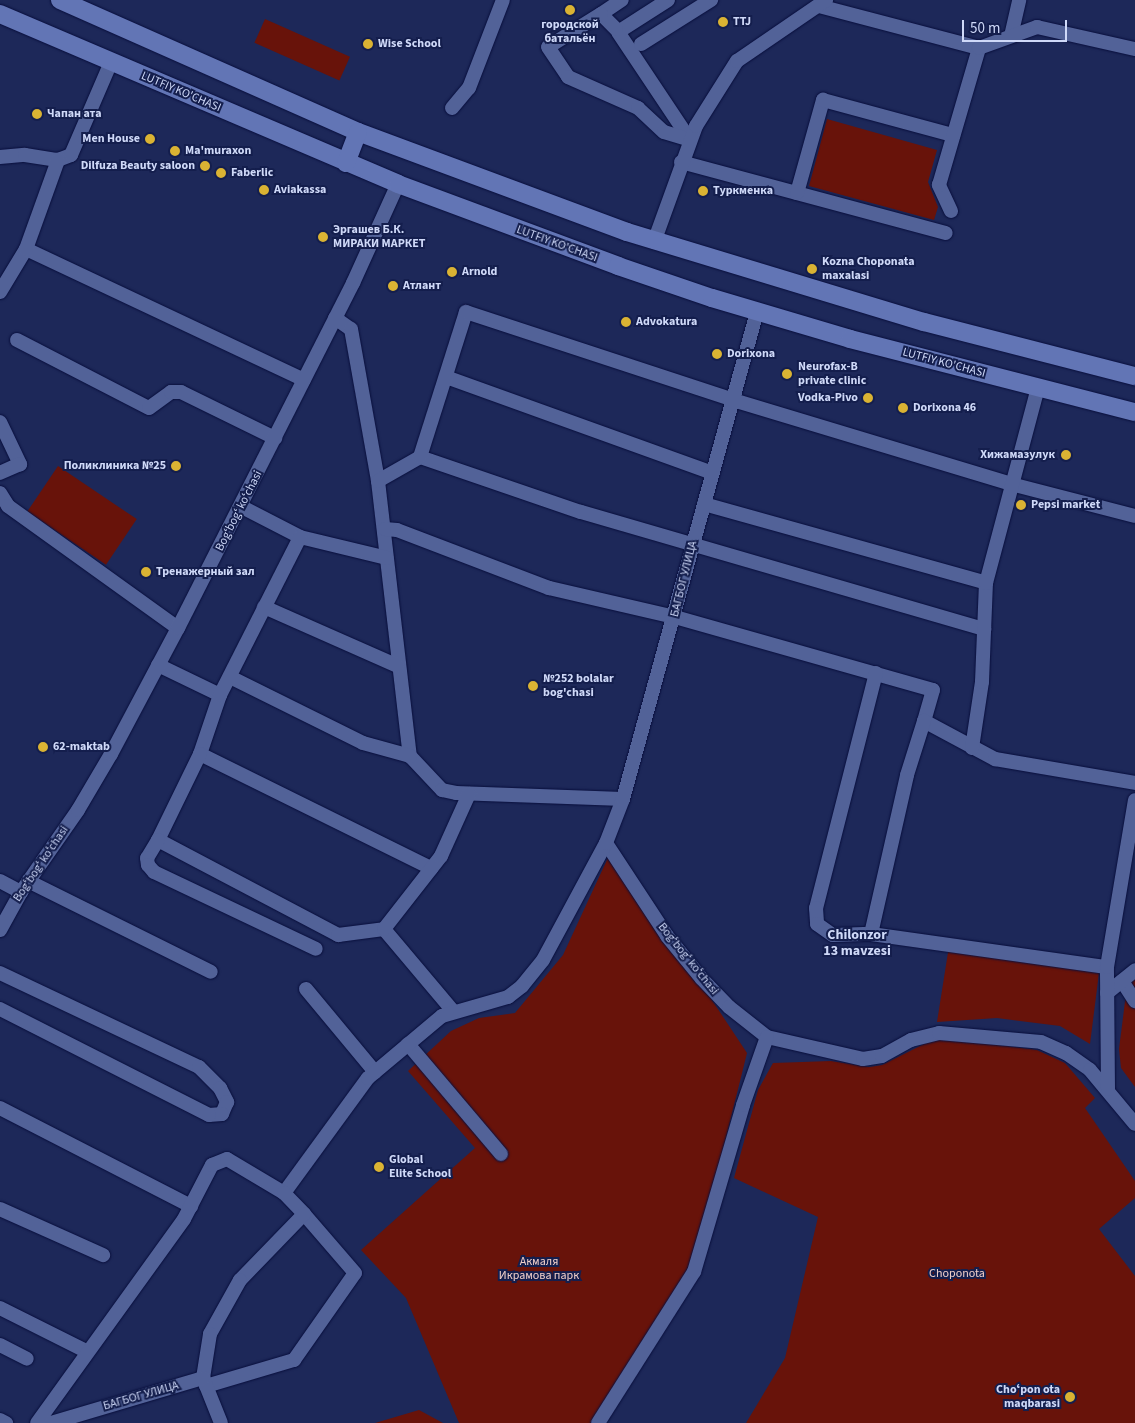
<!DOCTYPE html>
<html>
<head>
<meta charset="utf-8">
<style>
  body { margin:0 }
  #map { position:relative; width:1135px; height:1423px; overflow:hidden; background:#1d2859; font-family:"Source Sans 3",sans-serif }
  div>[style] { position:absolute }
  .green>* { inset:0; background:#68130a; transform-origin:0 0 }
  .roads { filter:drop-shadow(0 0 1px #080e3c) drop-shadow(0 0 1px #080e3c) }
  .minor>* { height:14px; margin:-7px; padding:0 7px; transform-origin:7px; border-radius:7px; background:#526298 }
  .major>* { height:18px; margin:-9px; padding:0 9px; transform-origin:9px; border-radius:9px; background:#6275b5 }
  .dots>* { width:14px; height:14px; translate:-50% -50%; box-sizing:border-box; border:2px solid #141e4d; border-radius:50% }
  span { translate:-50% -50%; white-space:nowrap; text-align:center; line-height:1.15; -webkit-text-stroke:4px #141e4d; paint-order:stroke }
  .poi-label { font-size:12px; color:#cfd9f8; font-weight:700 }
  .left { translate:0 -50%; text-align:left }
  .right { translate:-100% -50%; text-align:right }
  .street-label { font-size:12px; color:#cfd9f8 }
  .park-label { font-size:12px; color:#f1cfc9 }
  .neighbourhood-label { font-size:14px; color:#cfd9f8; font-weight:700 }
  .scale { position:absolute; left:962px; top:20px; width:105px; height:22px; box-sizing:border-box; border:2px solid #cfd9f8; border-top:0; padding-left:6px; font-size:15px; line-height:18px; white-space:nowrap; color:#cfd9f8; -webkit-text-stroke:4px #141e4d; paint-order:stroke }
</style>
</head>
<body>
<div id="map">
  <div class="green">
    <div style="left:265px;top:19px;width:93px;height:26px;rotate:24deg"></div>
    <div style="clip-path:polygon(827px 119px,937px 150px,928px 182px,938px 207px,934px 220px,809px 186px)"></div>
    <div style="left:58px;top:466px;width:95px;height:55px;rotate:34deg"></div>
    <div style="clip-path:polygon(612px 849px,747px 1053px,694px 1266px,605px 1423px,459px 1423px,406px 1298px,361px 1250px,475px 1148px,408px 1071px,451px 1031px,479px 1018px,515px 1013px,563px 955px)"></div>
    <div style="clip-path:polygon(949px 946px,1099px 973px,1090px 1044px,1060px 1026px,997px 1018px,937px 1022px)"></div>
    <div style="clip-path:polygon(1135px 977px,1135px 1087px,1121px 1068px,1119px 1049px,1127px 986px)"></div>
    <div style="clip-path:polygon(932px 1040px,961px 1040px,1037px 1050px,1065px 1063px,1095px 1098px,1085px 1108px,1135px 1181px,1135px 1198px,1099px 1229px,1135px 1276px,1135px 1423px,746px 1423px,785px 1358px,818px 1217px,734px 1178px,758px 1090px,773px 1063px,831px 1061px,869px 1067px,882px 1065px)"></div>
    <div style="clip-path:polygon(419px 1410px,443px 1423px,375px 1423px)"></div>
  </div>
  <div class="roads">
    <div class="minor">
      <div style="left:668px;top:0;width:59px;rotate:147.4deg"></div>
      <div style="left:618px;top:32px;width:130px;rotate:56.3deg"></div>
      <div style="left:819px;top:6px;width:165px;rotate:14.7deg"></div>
      <div style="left:601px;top:14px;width:25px;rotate:-34deg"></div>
      <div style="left:616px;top:29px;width:21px;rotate:-135deg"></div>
      <div style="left:601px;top:14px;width:62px;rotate:148.1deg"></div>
      <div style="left:548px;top:47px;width:36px;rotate:56deg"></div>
      <div style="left:568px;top:77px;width:77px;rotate:23.9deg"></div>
      <div style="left:638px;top:108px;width:35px;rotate:43deg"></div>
      <div style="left:664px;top:132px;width:27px;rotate:17deg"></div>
      <div style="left:1011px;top:36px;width:37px;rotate:-77deg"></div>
      <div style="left:641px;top:44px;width:83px;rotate:-32.2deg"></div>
      <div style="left:452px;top:108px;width:26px;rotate:-50deg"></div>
      <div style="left:469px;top:88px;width:94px;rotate:-68.9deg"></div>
      <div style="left:0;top:157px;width:25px;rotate:-5deg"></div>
      <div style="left:25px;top:155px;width:33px;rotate:9deg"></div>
      <div style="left:58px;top:160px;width:14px;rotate:-21deg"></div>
      <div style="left:71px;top:155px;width:101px;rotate:-66.7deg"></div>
      <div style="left:681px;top:162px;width:274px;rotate:15deg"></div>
      <div style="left:797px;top:193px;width:97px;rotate:-74.4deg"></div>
      <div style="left:823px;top:100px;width:135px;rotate:15.1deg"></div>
      <div style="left:951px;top:211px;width:29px;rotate:-115deg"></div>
      <div style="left:939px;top:185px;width:143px;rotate:-73.7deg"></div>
      <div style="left:979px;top:48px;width:62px;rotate:-19.9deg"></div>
      <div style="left:1037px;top:27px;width:100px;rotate:12.7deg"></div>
      <div style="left:654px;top:242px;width:123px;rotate:-70.1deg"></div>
      <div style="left:696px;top:126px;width:77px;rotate:-57.8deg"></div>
      <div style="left:737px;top:61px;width:108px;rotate:-34.4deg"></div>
      <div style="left:26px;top:249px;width:307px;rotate:25.2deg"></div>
      <div style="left:0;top:292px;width:50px;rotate:-58.8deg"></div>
      <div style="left:26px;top:249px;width:95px;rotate:-70.2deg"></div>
      <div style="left:335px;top:318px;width:19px;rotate:35deg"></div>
      <div style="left:351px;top:329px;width:154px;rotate:79.9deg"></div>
      <div style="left:378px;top:481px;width:277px;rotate:83.4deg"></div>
      <div style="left:410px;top:756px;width:47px;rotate:46.7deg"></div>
      <div style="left:442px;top:790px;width:14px;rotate:12deg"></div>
      <div style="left:456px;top:793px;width:167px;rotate:2.1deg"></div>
      <div style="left:17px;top:340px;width:148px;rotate:27.3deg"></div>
      <div style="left:149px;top:408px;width:27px;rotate:-36deg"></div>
      <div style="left:171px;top:392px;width:10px"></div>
      <div style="left:181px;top:392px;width:105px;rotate:26.1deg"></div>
      <div style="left:446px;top:377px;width:283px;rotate:19.8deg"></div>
      <div style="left:0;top:422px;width:47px;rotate:64.5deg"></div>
      <div style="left:20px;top:464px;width:22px;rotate:156deg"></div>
      <div style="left:420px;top:457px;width:170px;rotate:18.9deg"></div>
      <div style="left:581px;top:512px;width:420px;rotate:16.2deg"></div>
      <div style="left:378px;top:481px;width:48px;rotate:-29.7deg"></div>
      <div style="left:420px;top:457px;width:152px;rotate:-72.4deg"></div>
      <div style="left:466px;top:312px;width:281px;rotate:18.2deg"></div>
      <div style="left:733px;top:400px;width:290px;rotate:16.8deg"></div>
      <div style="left:1011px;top:484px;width:128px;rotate:14.5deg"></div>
      <div style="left:0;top:493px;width:15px;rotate:58deg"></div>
      <div style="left:8px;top:506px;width:209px;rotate:35.7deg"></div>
      <div style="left:704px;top:504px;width:293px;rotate:15.6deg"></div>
      <div style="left:242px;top:507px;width:65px;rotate:27.3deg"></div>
      <div style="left:300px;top:537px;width:89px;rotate:13.6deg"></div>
      <div style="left:385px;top:529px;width:12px;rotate:5deg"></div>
      <div style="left:397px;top:530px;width:163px;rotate:20.9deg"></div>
      <div style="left:549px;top:588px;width:129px;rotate:13deg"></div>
      <div style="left:675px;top:617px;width:268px;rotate:15.8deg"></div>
      <div style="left:933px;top:690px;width:32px;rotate:106deg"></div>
      <div style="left:924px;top:721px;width:81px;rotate:28.2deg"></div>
      <div style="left:995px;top:759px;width:142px;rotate:9.7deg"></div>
      <div style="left:264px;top:607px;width:146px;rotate:23.8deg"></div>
      <div style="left:158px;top:665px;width:69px;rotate:25.8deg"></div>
      <div style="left:220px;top:695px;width:62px;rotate:108.7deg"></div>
      <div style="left:200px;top:754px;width:258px;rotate:26.3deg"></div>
      <div style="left:876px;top:673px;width:243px;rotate:104.3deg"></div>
      <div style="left:816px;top:908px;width:16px;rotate:86deg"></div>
      <div style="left:817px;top:924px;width:19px;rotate:35deg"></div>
      <div style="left:833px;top:935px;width:38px;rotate:-2deg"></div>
      <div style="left:871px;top:934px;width:238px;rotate:8deg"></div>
      <div style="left:230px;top:677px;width:148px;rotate:26.4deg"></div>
      <div style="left:363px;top:743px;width:49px;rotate:15.5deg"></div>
      <div style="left:220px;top:695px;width:177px;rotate:-63.1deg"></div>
      <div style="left:972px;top:748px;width:67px;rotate:-81.4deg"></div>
      <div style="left:982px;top:682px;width:99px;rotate:-87.7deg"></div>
      <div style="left:986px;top:583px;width:202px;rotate:-75.1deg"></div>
      <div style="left:200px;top:754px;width:96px;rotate:116deg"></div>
      <div style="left:158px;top:840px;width:204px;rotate:27.8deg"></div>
      <div style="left:338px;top:935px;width:46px;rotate:-7.4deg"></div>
      <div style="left:158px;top:840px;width:21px;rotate:121deg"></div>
      <div style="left:147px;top:858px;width:7px;rotate:82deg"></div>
      <div style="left:148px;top:865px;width:9px;rotate:49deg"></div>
      <div style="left:154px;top:872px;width:179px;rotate:25.4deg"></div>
      <div style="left:606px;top:843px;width:111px;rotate:56.7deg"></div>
      <div style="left:667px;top:936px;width:55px;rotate:50.9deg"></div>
      <div style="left:702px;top:979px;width:39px;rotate:46deg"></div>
      <div style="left:729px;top:1007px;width:48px;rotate:38.3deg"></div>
      <div style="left:767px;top:1037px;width:98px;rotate:12.9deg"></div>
      <div style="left:863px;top:1059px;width:19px;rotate:-9deg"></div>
      <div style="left:882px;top:1056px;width:33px;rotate:-29deg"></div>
      <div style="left:911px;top:1040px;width:29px;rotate:-14deg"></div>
      <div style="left:939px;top:1033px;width:102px;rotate:5deg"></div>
      <div style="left:1041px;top:1042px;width:27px;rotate:24deg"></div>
      <div style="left:1066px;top:1053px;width:29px;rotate:35deg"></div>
      <div style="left:1090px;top:1070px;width:70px;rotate:50.2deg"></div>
      <div style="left:0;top:881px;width:24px;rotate:28deg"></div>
      <div style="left:28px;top:881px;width:204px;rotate:26.4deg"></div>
      <div style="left:0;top:930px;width:43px;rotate:-61.1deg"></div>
      <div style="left:21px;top:892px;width:100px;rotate:-55.2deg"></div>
      <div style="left:78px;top:810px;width:65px;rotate:-59.5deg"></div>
      <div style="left:111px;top:754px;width:143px;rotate:-62deg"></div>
      <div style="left:178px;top:628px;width:387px;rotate:-63.1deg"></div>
      <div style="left:353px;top:283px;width:109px;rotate:-65.6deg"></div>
      <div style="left:871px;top:934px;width:163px;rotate:-77.2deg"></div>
      <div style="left:907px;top:775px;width:57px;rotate:-72.5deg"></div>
      <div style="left:0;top:973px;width:220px;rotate:25.3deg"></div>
      <div style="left:199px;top:1067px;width:30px;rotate:45deg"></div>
      <div style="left:220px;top:1088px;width:16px;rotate:63deg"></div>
      <div style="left:227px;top:1102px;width:13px;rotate:113deg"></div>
      <div style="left:222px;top:1114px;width:13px;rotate:176deg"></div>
      <div style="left:209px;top:1115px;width:234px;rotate:-153.1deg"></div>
      <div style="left:1122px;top:981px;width:24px;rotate:57deg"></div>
      <div style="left:306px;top:989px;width:108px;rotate:50.3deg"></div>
      <div style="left:1107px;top:993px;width:36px;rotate:-39deg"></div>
      <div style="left:453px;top:1011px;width:107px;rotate:-130.1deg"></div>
      <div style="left:384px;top:929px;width:93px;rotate:-52deg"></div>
      <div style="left:441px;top:856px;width:68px;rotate:-65.7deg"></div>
      <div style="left:408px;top:1044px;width:144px;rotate:49.8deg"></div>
      <div style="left:1108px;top:1089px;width:122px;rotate:-90.5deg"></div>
      <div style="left:1107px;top:967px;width:169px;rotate:-80.5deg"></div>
      <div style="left:0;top:1108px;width:215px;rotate:27.2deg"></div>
      <div style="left:284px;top:1193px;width:142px;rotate:-53.9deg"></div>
      <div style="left:368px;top:1078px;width:97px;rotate:-40deg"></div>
      <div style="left:442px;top:1016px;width:69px;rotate:-16.1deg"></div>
      <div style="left:508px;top:997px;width:18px;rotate:-38deg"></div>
      <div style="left:522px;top:986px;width:33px;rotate:-51deg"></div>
      <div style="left:543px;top:960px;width:133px;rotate:-61.7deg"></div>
      <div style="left:606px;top:843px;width:47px;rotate:-68.9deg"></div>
      <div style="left:623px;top:799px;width:505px;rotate:-74.62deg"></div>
      <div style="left:0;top:1209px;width:113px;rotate:24.1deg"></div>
      <div style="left:0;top:1308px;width:98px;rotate:26.6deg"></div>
      <div style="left:0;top:1345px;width:30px;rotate:27deg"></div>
      <div style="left:206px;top:1386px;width:92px;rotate:-16.5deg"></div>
      <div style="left:294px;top:1360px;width:106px;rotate:-55deg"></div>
      <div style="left:355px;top:1273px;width:78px;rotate:-130.8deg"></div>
      <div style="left:0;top:1420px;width:7px;rotate:27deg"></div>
      <div style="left:37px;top:1423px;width:251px;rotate:-54.2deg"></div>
      <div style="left:184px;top:1219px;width:61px;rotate:-62.6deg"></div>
      <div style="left:212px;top:1165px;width:16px;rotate:-22deg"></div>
      <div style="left:227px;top:1159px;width:66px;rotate:30.8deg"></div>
      <div style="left:284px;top:1193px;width:29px;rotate:46deg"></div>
      <div style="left:304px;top:1214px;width:92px;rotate:134.1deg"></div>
      <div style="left:240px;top:1280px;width:62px;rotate:119.1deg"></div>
      <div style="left:210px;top:1334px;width:45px;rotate:99deg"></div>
      <div style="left:203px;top:1378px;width:48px;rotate:68.2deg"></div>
      <div style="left:51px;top:1423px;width:159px;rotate:-16.5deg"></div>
      <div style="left:598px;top:1423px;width:179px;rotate:-57.6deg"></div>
      <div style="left:694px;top:1272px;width:174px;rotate:-73.6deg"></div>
      <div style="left:743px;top:1105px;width:72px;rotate:-70.6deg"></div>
    </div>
    <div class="major">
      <div style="left:60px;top:0;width:326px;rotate:23.9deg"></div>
      <div style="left:358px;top:132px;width:287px;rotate:20.4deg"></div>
      <div style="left:627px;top:232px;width:310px;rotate:16.9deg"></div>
      <div style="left:924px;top:322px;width:218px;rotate:14.4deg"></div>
      <div style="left:0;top:14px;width:433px;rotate:23.1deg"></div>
      <div style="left:398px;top:184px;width:235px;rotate:20.4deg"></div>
      <div style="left:618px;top:266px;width:99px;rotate:18.8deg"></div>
      <div style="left:712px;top:298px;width:144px;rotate:16.5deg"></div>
      <div style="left:850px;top:339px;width:294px;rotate:14.4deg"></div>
      <div style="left:346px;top:163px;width:33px;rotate:-69deg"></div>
    </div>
  </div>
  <div class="dots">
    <div style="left:570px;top:10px;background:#dab333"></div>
    <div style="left:723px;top:22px;background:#dab333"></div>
    <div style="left:368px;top:44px;background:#dab333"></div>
    <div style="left:37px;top:114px;background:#dab333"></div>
    <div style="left:150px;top:139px;background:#dab333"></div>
    <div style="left:175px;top:151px;background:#dab333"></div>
    <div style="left:205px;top:166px;background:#dab333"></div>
    <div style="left:221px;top:173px;background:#dab333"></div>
    <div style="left:264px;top:190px;background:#dab333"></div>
    <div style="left:703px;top:191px;background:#dab333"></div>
    <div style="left:323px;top:237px;background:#dab333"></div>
    <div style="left:812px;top:269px;background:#dab333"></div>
    <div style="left:452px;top:272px;background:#dab333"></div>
    <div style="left:393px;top:286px;background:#dab333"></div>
    <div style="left:626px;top:322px;background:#dab333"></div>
    <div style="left:717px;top:354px;background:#dab333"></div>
    <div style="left:787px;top:374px;background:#dab333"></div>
    <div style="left:868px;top:398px;background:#dab333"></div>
    <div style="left:903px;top:408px;background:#dab333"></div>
    <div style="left:1066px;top:455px;background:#dab333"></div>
    <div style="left:176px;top:466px;background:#dab333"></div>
    <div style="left:1021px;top:505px;background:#dab333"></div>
    <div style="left:146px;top:572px;background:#dab333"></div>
    <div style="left:533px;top:686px;background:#dab333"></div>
    <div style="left:43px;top:747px;background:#dab333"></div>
    <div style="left:379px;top:1167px;background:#dab333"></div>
    <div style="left:1070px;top:1397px;background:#dab333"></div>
  </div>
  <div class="poi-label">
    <span class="left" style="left:733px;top:22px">TTJ</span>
    <span style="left:570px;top:32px">городской<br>батальён</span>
    <span class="left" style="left:378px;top:44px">Wise School</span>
    <span class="left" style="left:47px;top:114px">Чапан ата</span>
    <span class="right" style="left:140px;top:139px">Men House</span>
    <span class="left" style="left:185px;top:151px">Ma'muraxon</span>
    <span class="right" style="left:195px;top:166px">Dilfuza Beauty saloon</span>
    <span class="left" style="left:231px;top:173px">Faberlic</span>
    <span class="left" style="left:274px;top:190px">Aviakassa</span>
    <span class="left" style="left:713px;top:191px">Туркменка</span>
    <span class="left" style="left:333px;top:237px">Эргашев Б.К.<br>МИРАКИ МАРКЕТ</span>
    <span class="left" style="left:822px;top:269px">Kozna Choponata<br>maxalasi</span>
    <span class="left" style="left:462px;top:272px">Arnold</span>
    <span class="left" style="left:403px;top:286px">Атлант</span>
    <span class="left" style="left:636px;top:322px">Advokatura</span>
    <span class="left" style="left:727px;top:354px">Dorixona</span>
    <span class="left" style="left:798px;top:374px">Neurofax-B<br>private clinic</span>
    <span class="right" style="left:858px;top:398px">Vodka-Pivo</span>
    <span class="left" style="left:913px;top:408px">Dorixona 46</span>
    <span class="right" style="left:1055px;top:455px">Хижамазулук</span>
    <span class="right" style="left:166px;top:466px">Поликлиника №25</span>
    <span class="left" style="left:1031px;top:505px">Pepsi market</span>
    <span class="left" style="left:156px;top:572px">Тренажерный зал</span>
    <span class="left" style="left:543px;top:686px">№252 bolalar<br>bog'chasi</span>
    <span class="left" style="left:53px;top:747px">62-maktab</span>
    <span class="left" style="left:389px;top:1167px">Global<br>Elite School</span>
    <span class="right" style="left:1060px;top:1397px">Choʻpon ota<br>maqbarasi</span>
  </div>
  <div class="street-label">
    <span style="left:181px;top:92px;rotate:23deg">LUTFIY KO'CHASI</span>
    <span style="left:557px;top:244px;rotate:20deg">LUTFIY KO'CHASI</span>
    <span style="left:944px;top:363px;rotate:15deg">LUTFIY KO'CHASI</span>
    <span style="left:239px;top:511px;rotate:-63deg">Bogʻbogʻ koʻchasi</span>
    <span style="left:684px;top:579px;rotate:-76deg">БАГБОГ УЛИЦА</span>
    <span style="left:41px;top:864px;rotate:-56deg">Bogʻbogʻ koʻchasi</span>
    <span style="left:688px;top:959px;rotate:51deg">Bogʻbogʻ koʻchasi</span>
    <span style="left:141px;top:1396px;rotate:-16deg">БАГБОГ УЛИЦА</span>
  </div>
  <div class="park-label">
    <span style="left:539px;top:1269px">Акмаля<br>Икрамова парк</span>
    <span style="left:957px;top:1274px">Choponota</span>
  </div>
  <div class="neighbourhood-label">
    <span style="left:857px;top:943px">Chilonzor<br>13 mavzesi</span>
  </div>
  <div class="scale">50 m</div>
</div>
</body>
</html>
